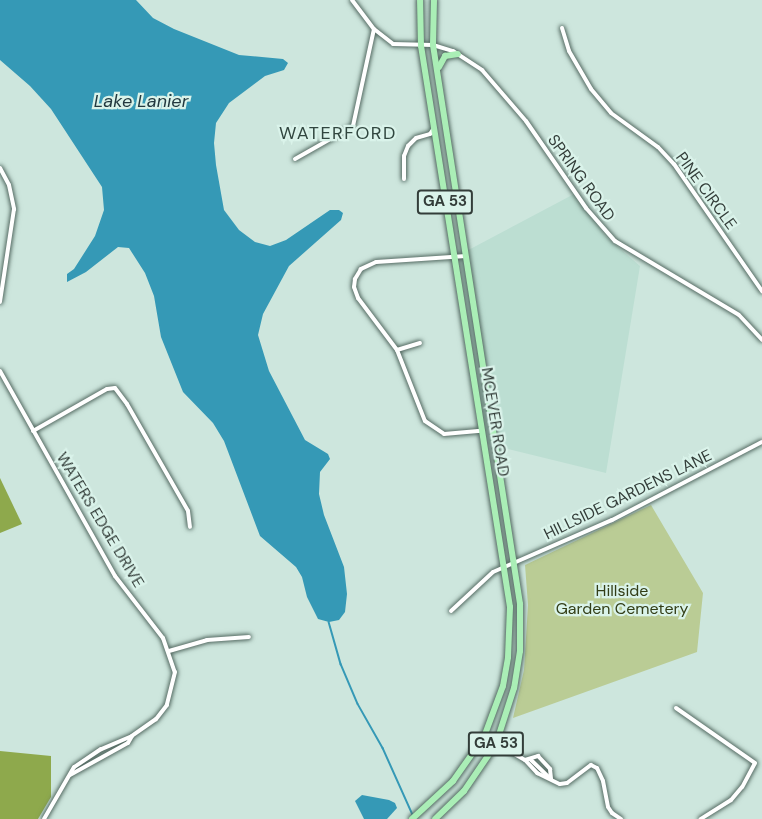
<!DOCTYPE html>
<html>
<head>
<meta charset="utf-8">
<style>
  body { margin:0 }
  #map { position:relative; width:762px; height:819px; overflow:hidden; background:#cde6dd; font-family:"DM Sans",sans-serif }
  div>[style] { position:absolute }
  .built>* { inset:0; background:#bcded2 }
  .green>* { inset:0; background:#bacc95 }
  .forest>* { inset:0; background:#8ea94c }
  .water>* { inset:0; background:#3599b6 }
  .stream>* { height:1.5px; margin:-0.75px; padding:0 0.75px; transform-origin:0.75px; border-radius:0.75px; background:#3599b6 }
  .roads { filter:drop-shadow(0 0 2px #546a62) drop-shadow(0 0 2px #546a62) }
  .minor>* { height:4px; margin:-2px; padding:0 2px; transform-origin:2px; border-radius:2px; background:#fff }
  .primary>* { height:6px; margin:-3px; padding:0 3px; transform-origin:3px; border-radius:3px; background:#aaeeb6 }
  span { translate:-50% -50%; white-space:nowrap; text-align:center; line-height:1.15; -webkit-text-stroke:4.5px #daf3ea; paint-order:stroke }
  .shield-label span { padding:2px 4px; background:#daf3ea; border:2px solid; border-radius:4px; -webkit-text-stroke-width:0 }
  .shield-label { font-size:15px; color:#333d39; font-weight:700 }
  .street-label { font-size:16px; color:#333d39 }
  .park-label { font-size:16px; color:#333e17 }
  .water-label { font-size:18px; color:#22383f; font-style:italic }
  .neighbourhood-label { font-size:18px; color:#31463f; letter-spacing:1.5px }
</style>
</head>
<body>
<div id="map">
  <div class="built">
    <div style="clip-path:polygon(576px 193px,605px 236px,640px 266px,606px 473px,487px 444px,459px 255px)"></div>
  </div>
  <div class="green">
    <div style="clip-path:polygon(651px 505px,703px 593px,697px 652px,513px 718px,524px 670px,528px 605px,525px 565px)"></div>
  </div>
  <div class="forest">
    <div style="clip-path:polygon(0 478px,22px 524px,0 533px)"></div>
    <div style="clip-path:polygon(0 751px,51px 756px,51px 797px,38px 819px,0 819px)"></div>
  </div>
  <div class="water">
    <div style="clip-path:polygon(0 0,136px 0,153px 18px,174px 29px,239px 55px,283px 59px,288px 63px,284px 70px,265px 76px,229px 103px,216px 123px,214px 143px,216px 165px,224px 210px,239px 230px,255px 242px,270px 246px,286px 240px,330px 210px,339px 210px,343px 213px,341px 220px,289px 266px,263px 314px,258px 335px,269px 371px,305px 440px,328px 454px,330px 459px,320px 472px,319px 494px,324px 515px,344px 567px,347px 594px,345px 612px,339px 620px,329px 622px,318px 619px,307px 597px,302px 577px,296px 567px,260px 536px,224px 441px,213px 423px,183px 392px,161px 337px,154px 296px,145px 273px,129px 248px,118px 247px,86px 272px,67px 282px,67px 274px,74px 269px,95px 236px,104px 210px,102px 187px,51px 109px,30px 86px,0 60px)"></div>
    <div style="clip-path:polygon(362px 795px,389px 800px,395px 803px,397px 808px,387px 819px,364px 819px,355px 801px)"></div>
  </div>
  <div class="stream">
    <div style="left:329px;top:622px;width:44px;rotate:74.1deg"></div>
    <div style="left:341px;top:664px;width:43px;rotate:67deg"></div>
    <div style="left:358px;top:704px;width:51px;rotate:60.4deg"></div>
    <div style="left:383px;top:748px;width:73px;rotate:65.9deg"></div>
  </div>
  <div class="roads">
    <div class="minor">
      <div style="left:352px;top:0;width:36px;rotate:53deg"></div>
      <div style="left:374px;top:29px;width:24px;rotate:38deg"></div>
      <div style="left:393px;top:44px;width:40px;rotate:1.4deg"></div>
      <div style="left:433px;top:45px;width:21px;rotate:17deg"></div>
      <div style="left:453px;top:51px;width:35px;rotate:33deg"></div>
      <div style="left:482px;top:70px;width:67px;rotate:49.2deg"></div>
      <div style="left:526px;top:121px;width:106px;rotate:55.4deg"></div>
      <div style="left:586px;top:208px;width:44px;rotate:48.7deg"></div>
      <div style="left:615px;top:241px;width:144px;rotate:30.8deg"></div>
      <div style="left:739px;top:315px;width:34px;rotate:47deg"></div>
      <div style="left:562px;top:28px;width:24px;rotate:73deg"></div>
      <div style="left:569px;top:51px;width:44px;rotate:59.9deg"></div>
      <div style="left:591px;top:89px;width:31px;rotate:50deg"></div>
      <div style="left:611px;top:113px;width:58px;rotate:35.9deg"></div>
      <div style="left:658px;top:147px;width:23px;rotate:47deg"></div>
      <div style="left:674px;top:164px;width:155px;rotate:55.3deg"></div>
      <div style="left:295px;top:159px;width:67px;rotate:-29.6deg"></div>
      <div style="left:353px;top:126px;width:99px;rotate:-77.8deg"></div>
      <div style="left:0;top:168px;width:19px;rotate:62deg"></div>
      <div style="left:9px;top:185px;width:25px;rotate:78deg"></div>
      <div style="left:14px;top:209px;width:94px;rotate:98.6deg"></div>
      <div style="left:404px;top:179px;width:23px;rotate:-90deg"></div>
      <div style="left:404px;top:156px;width:11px;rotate:-68deg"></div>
      <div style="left:408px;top:146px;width:11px;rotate:-45deg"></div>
      <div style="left:416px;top:138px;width:15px;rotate:-16deg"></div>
      <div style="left:430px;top:134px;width:7px;rotate:-56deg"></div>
      <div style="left:466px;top:256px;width:90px;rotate:176.2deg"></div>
      <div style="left:376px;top:262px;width:17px;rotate:155deg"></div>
      <div style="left:361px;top:269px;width:12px;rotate:121deg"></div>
      <div style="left:355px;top:279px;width:8px;rotate:97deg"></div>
      <div style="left:354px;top:287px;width:12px;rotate:70deg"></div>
      <div style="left:358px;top:298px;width:65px;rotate:53.1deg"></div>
      <div style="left:397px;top:350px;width:76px;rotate:68.5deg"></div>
      <div style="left:425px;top:421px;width:23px;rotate:34deg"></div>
      <div style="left:444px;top:434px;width:37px;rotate:-5deg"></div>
      <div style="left:397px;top:350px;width:24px;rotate:-17deg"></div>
      <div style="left:0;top:371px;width:235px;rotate:60.7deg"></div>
      <div style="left:115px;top:576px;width:78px;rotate:52.3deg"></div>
      <div style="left:163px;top:638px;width:36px;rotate:71deg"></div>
      <div style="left:175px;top:672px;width:34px;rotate:104deg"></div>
      <div style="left:167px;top:705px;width:18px;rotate:128deg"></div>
      <div style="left:156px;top:719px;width:29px;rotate:145deg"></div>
      <div style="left:132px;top:736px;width:34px;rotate:157deg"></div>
      <div style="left:101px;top:749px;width:32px;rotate:146deg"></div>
      <div style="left:74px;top:767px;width:60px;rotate:120deg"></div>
      <div style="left:33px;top:431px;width:85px;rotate:-29.6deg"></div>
      <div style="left:107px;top:389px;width:8px;rotate:-7deg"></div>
      <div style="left:115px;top:388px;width:20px;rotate:53deg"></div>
      <div style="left:127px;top:404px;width:123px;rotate:60.3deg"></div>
      <div style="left:188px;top:511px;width:16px;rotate:83deg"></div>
      <div style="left:451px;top:611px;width:57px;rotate:-42.9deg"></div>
      <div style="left:493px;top:572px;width:130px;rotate:-23.6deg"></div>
      <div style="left:612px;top:520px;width:169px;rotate:-27.5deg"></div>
      <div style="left:169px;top:651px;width:40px;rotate:-16deg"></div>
      <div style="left:207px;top:640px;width:42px;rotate:-4.1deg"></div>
      <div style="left:676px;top:708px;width:96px;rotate:34.8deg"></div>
      <div style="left:755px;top:763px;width:27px;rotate:118deg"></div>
      <div style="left:742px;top:787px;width:17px;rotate:130deg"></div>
      <div style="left:731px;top:800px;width:36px;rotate:148deg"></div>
      <div style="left:485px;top:737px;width:46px;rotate:29.9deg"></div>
      <div style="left:525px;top:760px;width:18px;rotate:47deg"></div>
      <div style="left:537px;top:773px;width:25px;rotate:26deg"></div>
      <div style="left:560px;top:784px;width:7px;rotate:-8deg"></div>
      <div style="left:567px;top:783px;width:30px;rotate:-37deg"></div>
      <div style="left:591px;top:765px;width:7px;rotate:27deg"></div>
      <div style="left:597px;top:768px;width:14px;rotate:65deg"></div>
      <div style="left:603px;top:781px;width:26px;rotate:79deg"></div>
      <div style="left:608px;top:807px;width:7px;rotate:56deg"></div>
      <div style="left:612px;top:813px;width:11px;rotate:34deg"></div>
      <div style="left:530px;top:759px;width:29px;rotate:44deg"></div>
      <div style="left:525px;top:760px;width:14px;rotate:-17deg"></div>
      <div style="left:538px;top:756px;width:18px;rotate:47deg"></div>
      <div style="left:550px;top:769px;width:10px;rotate:84deg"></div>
      <div style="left:70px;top:775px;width:66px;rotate:-28.9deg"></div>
      <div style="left:128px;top:743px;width:8px;rotate:-60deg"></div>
    </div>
    <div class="primary">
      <div style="left:434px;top:0;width:45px;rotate:91.3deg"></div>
      <div style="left:433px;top:45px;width:566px;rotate:81.15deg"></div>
      <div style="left:520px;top:604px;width:47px;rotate:90deg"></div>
      <div style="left:520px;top:651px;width:37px;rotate:99deg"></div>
      <div style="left:514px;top:688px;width:59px;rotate:107.8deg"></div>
      <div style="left:496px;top:744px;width:57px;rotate:124.2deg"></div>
      <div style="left:464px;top:791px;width:40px;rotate:136deg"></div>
      <div style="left:439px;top:67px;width:13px;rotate:-61deg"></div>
      <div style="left:445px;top:56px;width:13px;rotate:-9deg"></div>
      <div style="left:412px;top:819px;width:56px;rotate:-42.8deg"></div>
      <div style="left:453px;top:781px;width:54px;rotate:-54.8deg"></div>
      <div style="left:484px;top:737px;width:54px;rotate:-69.6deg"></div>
      <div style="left:503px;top:686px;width:29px;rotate:-80deg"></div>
      <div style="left:508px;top:657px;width:50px;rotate:-87.7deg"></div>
      <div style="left:510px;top:607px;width:568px;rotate:-99.01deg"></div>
      <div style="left:421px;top:46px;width:46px;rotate:-91.2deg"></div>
    </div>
  </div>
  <div class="shield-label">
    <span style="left:445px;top:202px">GA 53</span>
    <span style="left:496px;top:744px">GA 53</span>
  </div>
  <div class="street-label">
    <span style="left:581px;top:178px;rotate:54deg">SPRING ROAD</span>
    <span style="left:706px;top:191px;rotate:54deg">PINE CIRCLE</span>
    <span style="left:495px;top:422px;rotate:81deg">MCEVER ROAD</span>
    <span style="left:628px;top:495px;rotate:-26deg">HILLSIDE GARDENS LANE</span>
    <span style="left:100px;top:520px;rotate:59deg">WATERS EDGE DRIVE</span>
  </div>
  <div class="park-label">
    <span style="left:622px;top:600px">Hillside<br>Garden Cemetery</span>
  </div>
  <div class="water-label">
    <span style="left:141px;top:101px">Lake Lanier</span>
  </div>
  <div class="neighbourhood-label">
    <span style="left:338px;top:133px">WATERFORD</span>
  </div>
</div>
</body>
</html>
